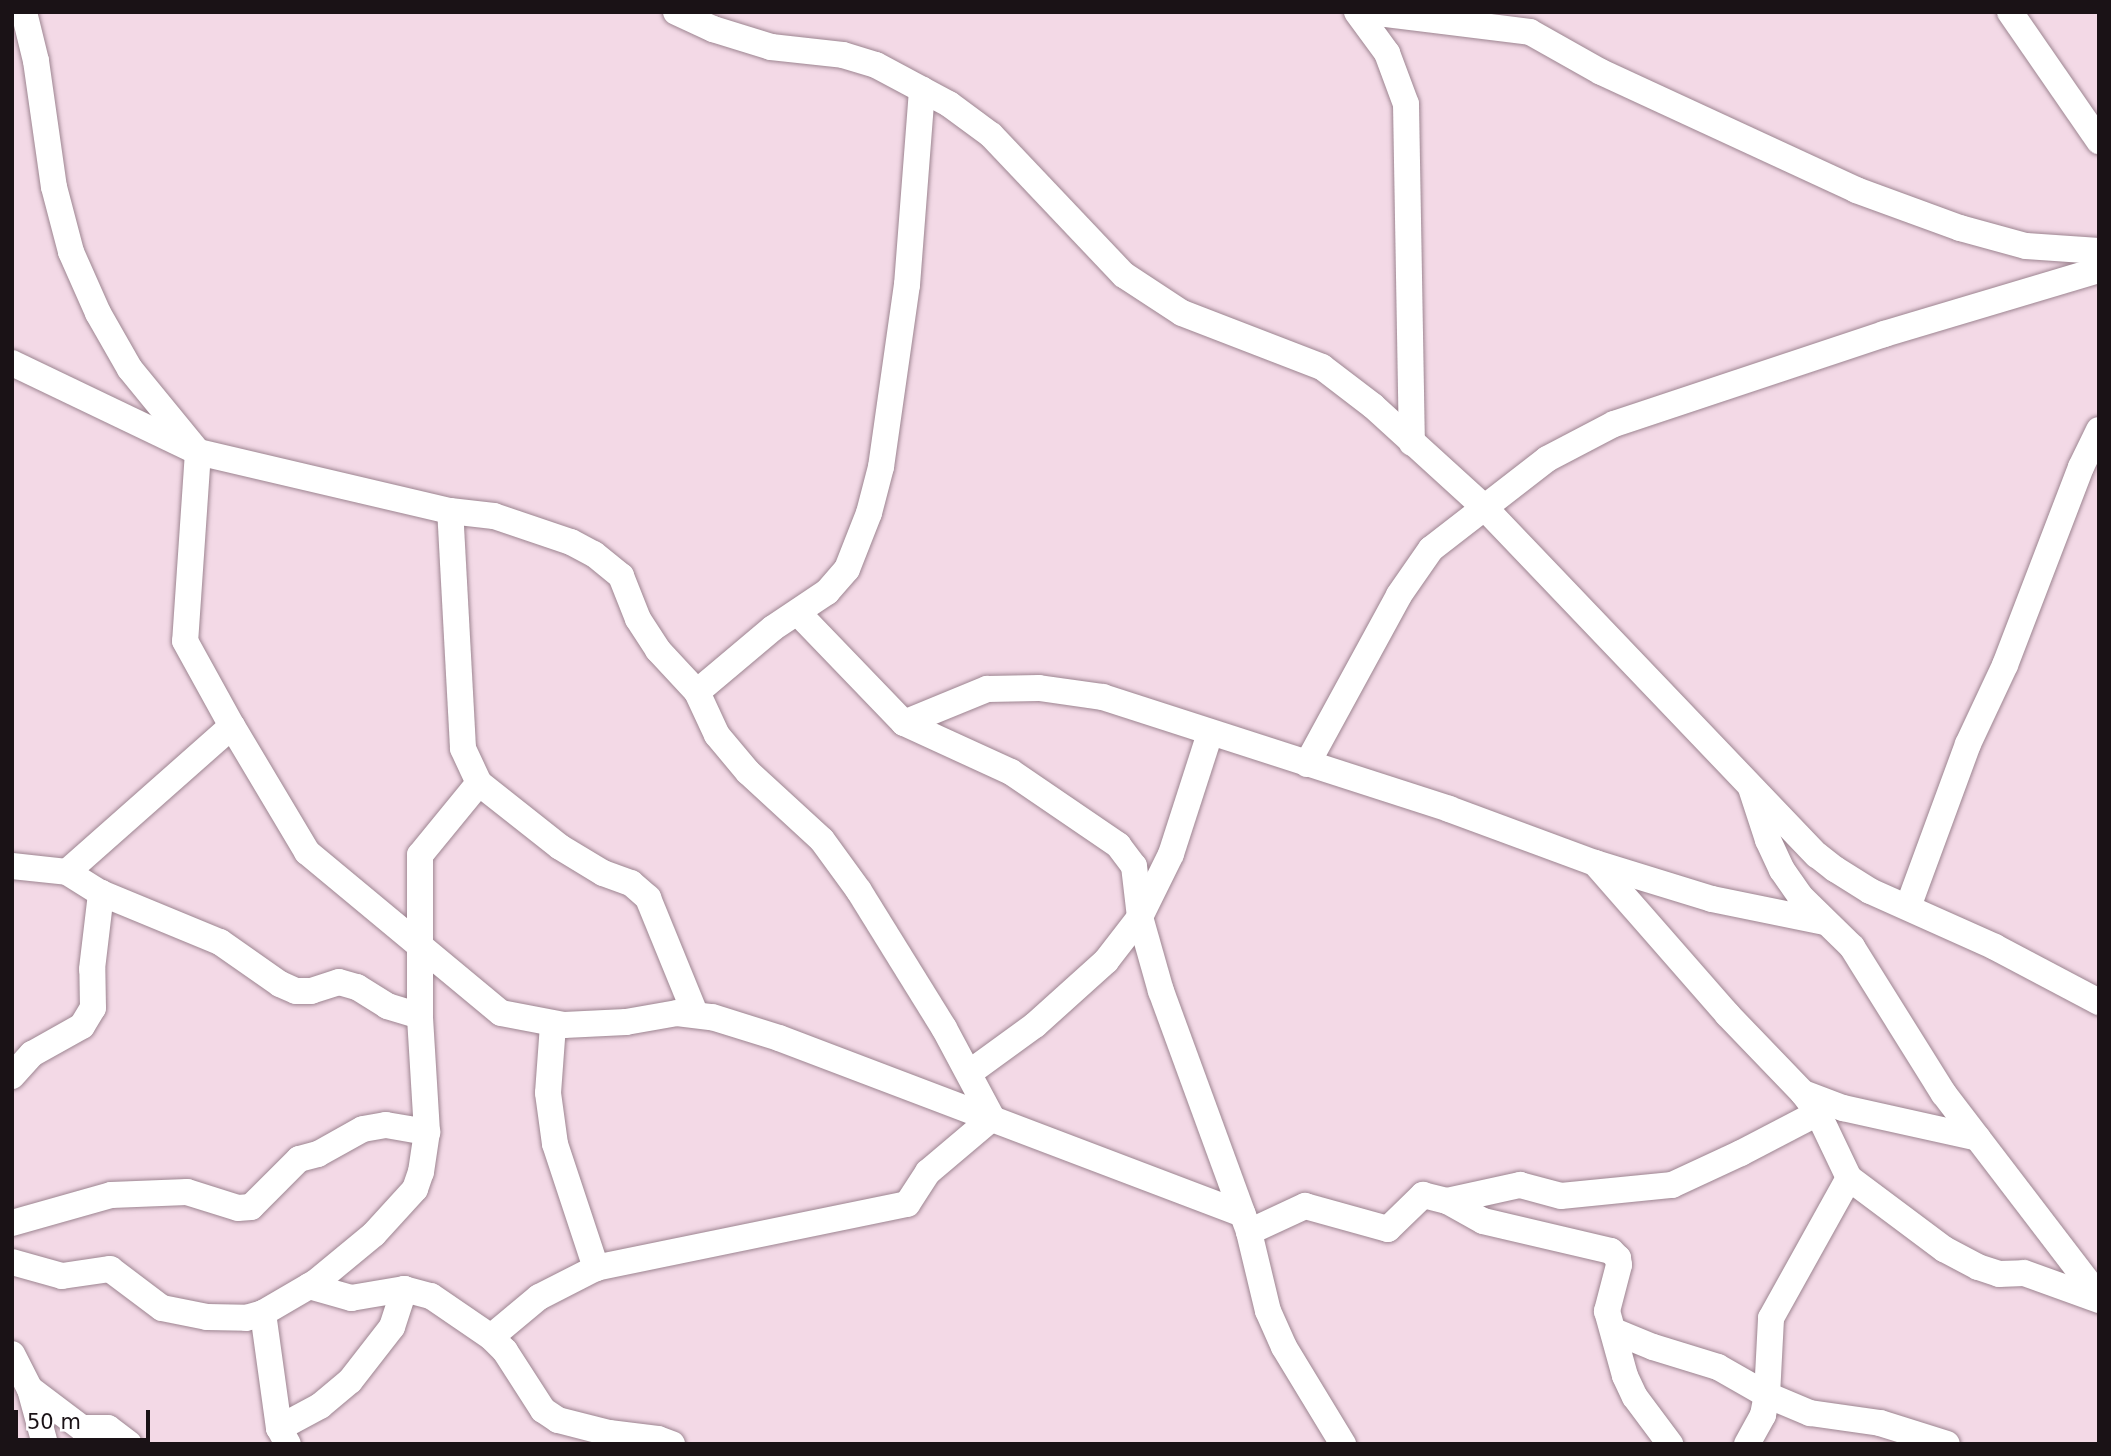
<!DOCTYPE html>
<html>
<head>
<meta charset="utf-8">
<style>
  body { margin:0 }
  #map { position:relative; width:2111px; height:1456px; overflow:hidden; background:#f3d9e6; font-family:"DejaVu Sans",sans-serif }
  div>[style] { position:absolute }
  .roads { filter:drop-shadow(0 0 2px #9d8591) drop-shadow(0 0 2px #9d8591) }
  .minor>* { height:26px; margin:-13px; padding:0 13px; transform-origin:13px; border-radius:13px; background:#fff }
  span { translate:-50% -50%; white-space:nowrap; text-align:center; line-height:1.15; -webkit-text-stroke:5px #fff; paint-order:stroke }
  .frame { position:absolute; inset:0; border:14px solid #1a1216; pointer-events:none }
  .scale { position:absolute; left:14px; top:1410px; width:136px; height:32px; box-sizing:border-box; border:4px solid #1a1216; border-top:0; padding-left:9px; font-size:21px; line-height:24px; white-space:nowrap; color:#1a1216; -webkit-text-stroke:5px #fff; paint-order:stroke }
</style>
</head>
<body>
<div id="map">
  <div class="roads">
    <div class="minor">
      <div style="left:24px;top:12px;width:50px;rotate:76.2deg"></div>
      <div style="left:36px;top:61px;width:127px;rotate:81.9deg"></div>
      <div style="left:54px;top:187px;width:67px;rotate:75.3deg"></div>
      <div style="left:71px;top:252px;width:67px;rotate:66.1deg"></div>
      <div style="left:98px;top:313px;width:64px;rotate:60.3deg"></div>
      <div style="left:130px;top:369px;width:107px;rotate:50.7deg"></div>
      <div style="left:198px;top:452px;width:189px;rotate:93.9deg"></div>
      <div style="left:185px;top:641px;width:97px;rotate:61.1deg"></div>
      <div style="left:232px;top:726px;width:220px;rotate:138.5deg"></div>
      <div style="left:676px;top:12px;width:41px;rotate:24.7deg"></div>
      <div style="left:713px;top:29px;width:61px;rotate:17.2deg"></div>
      <div style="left:771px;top:47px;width:72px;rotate:6.3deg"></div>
      <div style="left:843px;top:55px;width:34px;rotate:17deg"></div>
      <div style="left:876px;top:65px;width:83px;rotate:28.1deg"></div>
      <div style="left:949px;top:104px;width:52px;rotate:36.4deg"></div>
      <div style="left:991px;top:135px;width:193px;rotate:46.5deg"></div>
      <div style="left:1124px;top:275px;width:69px;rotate:33.2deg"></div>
      <div style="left:1182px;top:313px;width:150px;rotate:21.1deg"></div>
      <div style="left:1322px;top:367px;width:64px;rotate:37.4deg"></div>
      <div style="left:1373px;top:406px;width:149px;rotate:42.3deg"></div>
      <div style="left:1483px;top:506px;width:483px;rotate:46.3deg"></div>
      <div style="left:1817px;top:855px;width:23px;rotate:38deg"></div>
      <div style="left:1835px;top:869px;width:41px;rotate:32.2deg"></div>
      <div style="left:1870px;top:891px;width:137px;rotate:24.1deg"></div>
      <div style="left:1995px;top:947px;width:118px;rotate:27.9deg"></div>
      <div style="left:1357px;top:12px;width:51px;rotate:53.8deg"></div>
      <div style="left:1387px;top:53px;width:54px;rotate:69.6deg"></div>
      <div style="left:1406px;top:104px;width:339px;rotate:89deg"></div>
      <div style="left:1370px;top:12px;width:161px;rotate:7.1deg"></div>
      <div style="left:1530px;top:32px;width:81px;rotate:29.4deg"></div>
      <div style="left:1601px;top:72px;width:281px;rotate:24.8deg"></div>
      <div style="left:1856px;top:190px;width:111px;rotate:20.1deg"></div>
      <div style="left:1960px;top:228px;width:68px;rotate:15.3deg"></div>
      <div style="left:2026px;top:246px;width:73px;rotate:3.9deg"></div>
      <div style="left:2010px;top:12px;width:157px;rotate:55.4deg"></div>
      <div style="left:12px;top:363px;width:206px;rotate:25.6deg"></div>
      <div style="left:198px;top:452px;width:259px;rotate:13.2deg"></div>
      <div style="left:450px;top:511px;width:44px;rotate:6.5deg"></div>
      <div style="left:494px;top:516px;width:81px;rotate:18.7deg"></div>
      <div style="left:571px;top:542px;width:26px;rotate:28deg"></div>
      <div style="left:594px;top:554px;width:35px;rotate:39deg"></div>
      <div style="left:621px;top:576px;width:46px;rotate:68.4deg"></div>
      <div style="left:638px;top:619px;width:37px;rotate:57deg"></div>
      <div style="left:658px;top:650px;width:57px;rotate:47.1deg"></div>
      <div style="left:697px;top:692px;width:47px;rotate:65.1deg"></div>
      <div style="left:717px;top:735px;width:48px;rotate:50deg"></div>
      <div style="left:748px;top:772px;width:100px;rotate:42.6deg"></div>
      <div style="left:822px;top:840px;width:63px;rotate:54deg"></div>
      <div style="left:859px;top:891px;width:161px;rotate:58.2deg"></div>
      <div style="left:944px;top:1028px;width:102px;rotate:61.9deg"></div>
      <div style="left:992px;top:1118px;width:84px;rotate:139.8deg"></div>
      <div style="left:928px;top:1172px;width:38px;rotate:123deg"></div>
      <div style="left:907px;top:1204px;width:318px;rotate:168.4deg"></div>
      <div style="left:596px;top:1268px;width:64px;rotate:153deg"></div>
      <div style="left:539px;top:1297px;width:62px;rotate:140.2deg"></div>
      <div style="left:799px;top:614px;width:151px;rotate:46.1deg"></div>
      <div style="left:904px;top:723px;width:118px;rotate:24.6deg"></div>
      <div style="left:1011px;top:772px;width:130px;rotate:34.3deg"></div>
      <div style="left:1118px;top:845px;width:26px;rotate:53deg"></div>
      <div style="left:1134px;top:866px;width:51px;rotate:83.3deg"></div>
      <div style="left:1140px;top:917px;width:77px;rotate:74.2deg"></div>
      <div style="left:1161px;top:991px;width:257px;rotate:69.9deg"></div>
      <div style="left:1249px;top:1232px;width:81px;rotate:76.5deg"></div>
      <div style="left:1268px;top:1311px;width:39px;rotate:66deg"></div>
      <div style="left:1284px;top:1347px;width:114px;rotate:58.7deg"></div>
      <div style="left:697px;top:692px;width:99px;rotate:-40.1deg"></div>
      <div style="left:773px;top:628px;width:65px;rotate:-33.7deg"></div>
      <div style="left:827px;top:592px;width:30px;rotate:-49deg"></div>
      <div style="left:847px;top:569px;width:60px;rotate:-68.6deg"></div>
      <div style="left:869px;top:513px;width:48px;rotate:-75.4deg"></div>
      <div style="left:881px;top:467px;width:184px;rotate:-81.9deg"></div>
      <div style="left:907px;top:285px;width:196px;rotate:-85.6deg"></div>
      <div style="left:904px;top:723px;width:90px;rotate:-22.3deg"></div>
      <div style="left:987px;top:689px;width:52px;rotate:-1.1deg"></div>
      <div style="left:1039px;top:688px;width:65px;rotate:8deg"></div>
      <div style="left:1103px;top:697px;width:364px;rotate:17.9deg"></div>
      <div style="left:1449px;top:809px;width:156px;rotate:20.3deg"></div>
      <div style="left:1595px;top:863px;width:122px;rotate:17.1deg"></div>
      <div style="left:1712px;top:899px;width:115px;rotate:11.5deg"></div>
      <div style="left:232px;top:726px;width:147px;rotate:59.2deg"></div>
      <div style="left:307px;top:852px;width:252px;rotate:39.7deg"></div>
      <div style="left:501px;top:1013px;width:64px;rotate:10.8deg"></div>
      <div style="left:564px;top:1025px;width:62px;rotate:-2.8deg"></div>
      <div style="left:626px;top:1022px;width:52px;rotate:-10deg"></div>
      <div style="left:677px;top:1013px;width:35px;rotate:7deg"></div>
      <div style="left:712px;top:1017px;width:70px;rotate:17.4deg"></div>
      <div style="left:779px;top:1038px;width:496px;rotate:20.8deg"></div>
      <div style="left:1307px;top:764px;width:192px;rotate:-61.4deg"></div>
      <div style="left:1399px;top:595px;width:56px;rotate:-55.2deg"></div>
      <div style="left:1431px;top:549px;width:147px;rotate:-37.8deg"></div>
      <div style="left:1547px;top:459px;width:76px;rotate:-27.6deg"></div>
      <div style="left:1614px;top:424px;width:285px;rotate:-18.4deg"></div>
      <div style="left:1884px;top:334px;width:224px;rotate:-16.6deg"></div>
      <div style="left:479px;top:783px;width:103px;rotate:38.3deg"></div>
      <div style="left:560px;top:847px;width:50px;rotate:31.2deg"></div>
      <div style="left:603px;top:873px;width:30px;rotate:20deg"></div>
      <div style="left:631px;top:883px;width:23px;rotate:41deg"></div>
      <div style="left:648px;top:898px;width:124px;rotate:67.8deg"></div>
      <div style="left:1751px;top:788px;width:55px;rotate:71.9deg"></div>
      <div style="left:1768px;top:840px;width:33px;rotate:65deg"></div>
      <div style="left:1782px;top:870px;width:32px;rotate:55deg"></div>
      <div style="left:1800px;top:896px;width:73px;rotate:44.4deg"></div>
      <div style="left:1852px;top:947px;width:173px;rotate:58deg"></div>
      <div style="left:1944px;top:1094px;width:255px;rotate:52.6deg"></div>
      <div style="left:1595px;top:863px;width:201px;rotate:48.8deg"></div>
      <div style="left:1727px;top:1014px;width:110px;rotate:46.1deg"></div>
      <div style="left:1803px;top:1093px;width:25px;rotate:53deg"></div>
      <div style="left:1818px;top:1113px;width:72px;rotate:64.5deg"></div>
      <div style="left:1849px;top:1178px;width:119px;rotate:36.8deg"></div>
      <div style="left:1944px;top:1249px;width:38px;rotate:28deg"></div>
      <div style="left:1978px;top:1267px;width:22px;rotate:18deg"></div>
      <div style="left:1999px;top:1274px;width:25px;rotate:-2deg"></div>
      <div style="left:2024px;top:1273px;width:80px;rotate:19.8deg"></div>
      <div style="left:12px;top:866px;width:55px;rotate:6.2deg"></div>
      <div style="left:67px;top:872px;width:40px;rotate:32deg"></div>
      <div style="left:101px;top:893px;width:129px;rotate:22.4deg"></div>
      <div style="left:220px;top:942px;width:73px;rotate:35deg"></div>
      <div style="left:280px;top:984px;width:17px;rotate:24deg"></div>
      <div style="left:296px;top:991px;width:15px"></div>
      <div style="left:311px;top:991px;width:29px;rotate:-18deg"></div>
      <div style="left:339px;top:982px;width:19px;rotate:16deg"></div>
      <div style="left:357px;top:987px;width:36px;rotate:32deg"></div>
      <div style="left:387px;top:1006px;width:34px;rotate:17deg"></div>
      <div style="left:1908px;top:907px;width:174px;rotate:-69.8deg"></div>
      <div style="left:1968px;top:744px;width:87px;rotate:-64.9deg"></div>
      <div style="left:2005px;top:665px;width:212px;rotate:-69deg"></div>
      <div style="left:2081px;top:467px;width:41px;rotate:-64.1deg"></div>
      <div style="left:553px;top:1025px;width:68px;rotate:94.2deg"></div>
      <div style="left:548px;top:1093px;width:51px;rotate:82.2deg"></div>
      <div style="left:555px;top:1144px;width:131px;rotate:71.7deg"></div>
      <div style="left:969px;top:1073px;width:82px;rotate:-36deg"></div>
      <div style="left:1035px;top:1025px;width:96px;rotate:-42deg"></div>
      <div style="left:1106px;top:961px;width:56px;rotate:-52.3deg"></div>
      <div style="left:1140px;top:917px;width:70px;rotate:-63.8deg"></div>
      <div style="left:1171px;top:854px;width:127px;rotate:-72.1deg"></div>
      <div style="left:12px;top:1076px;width:30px;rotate:-48deg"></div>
      <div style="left:32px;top:1054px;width:57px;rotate:-29.2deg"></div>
      <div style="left:82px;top:1026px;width:21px;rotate:-59deg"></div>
      <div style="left:93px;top:1008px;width:39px;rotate:-91deg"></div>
      <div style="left:92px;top:969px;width:77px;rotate:-83.2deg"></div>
      <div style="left:1803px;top:1093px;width:43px;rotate:20.6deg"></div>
      <div style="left:1843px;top:1108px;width:138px;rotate:12.5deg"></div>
      <div style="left:1447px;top:1201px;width:75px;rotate:-12.4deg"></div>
      <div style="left:1520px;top:1185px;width:42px;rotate:15deg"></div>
      <div style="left:1561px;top:1196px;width:112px;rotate:-5.7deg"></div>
      <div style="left:1672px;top:1185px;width:76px;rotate:-24.9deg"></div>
      <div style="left:1741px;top:1153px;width:87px;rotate:-27.5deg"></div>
      <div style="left:12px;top:1223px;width:103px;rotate:-15.8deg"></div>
      <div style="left:111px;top:1195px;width:76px;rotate:-2.3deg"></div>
      <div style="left:187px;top:1192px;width:53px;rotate:17.4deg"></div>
      <div style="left:238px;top:1208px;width:13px;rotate:-4deg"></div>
      <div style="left:251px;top:1207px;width:68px;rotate:-45deg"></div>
      <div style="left:299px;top:1159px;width:20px;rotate:-15deg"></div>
      <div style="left:318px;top:1154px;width:51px;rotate:-29.1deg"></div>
      <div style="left:363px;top:1129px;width:23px;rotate:-10deg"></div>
      <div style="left:386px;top:1125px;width:42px;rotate:9.7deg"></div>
      <div style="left:1249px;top:1232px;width:62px;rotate:-24.9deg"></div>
      <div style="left:1305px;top:1206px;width:86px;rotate:15.5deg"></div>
      <div style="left:1388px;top:1229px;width:49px;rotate:-44.2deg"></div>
      <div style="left:1423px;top:1195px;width:25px;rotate:14deg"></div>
      <div style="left:1447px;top:1201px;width:41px;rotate:29.1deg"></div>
      <div style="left:1483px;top:1221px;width:131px;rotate:13.2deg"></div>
      <div style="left:1611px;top:1251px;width:10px;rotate:45deg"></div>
      <div style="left:1618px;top:1258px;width:7px;rotate:82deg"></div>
      <div style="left:1619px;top:1265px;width:48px;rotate:104.6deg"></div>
      <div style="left:1607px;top:1311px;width:67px;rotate:74.5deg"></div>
      <div style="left:1625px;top:1376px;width:23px;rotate:65deg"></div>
      <div style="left:1635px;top:1397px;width:59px;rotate:53.3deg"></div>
      <div style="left:12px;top:1262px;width:52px;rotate:15.6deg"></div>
      <div style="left:62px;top:1276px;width:49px;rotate:-8.3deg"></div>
      <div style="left:110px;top:1269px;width:65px;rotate:36.9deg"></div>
      <div style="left:162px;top:1308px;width:46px;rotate:11.3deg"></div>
      <div style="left:207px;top:1317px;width:39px;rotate:1deg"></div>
      <div style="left:246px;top:1318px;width:18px;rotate:-16deg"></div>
      <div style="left:263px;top:1313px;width:61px;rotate:-30.3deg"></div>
      <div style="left:316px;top:1282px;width:75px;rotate:-39.6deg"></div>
      <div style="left:374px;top:1234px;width:61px;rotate:-47.7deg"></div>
      <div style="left:415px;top:1189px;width:18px;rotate:-71deg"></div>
      <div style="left:421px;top:1172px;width:40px;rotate:-81.5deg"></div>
      <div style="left:427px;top:1132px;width:116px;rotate:-93.5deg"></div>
      <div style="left:420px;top:1016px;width:161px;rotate:-90deg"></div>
      <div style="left:420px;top:855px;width:93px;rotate:-50.7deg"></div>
      <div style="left:479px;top:783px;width:38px;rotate:-115deg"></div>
      <div style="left:463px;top:748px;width:237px;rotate:-93.1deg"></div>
      <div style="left:309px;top:1286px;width:44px;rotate:15.9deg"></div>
      <div style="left:351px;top:1298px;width:54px;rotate:-9.6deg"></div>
      <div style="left:404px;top:1289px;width:28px;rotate:15deg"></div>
      <div style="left:431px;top:1296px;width:73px;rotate:34.3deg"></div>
      <div style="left:491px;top:1337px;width:20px;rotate:45deg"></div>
      <div style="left:505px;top:1351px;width:70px;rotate:57.2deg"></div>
      <div style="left:543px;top:1410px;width:18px;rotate:34deg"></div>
      <div style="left:558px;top:1420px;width:53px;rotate:14.3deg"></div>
      <div style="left:609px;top:1433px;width:49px;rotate:7deg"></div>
      <div style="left:658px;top:1439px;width:15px;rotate:20deg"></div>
      <div style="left:263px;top:1313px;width:116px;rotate:82.1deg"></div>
      <div style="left:279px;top:1428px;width:18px;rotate:61deg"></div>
      <div style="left:1614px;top:1331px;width:42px;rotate:22.3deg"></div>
      <div style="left:1653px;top:1347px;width:68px;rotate:17.1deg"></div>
      <div style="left:1718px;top:1367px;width:56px;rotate:29.7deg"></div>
      <div style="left:1767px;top:1395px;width:47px;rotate:22.7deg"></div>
      <div style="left:1810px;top:1413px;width:71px;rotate:8.1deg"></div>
      <div style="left:1880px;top:1423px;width:70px;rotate:17.4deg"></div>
      <div style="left:12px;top:1354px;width:39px;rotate:63deg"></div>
      <div style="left:30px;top:1389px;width:57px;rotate:74.7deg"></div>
      <div style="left:30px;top:1389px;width:65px;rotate:36.9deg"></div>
      <div style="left:82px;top:1428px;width:26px"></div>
      <div style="left:108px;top:1428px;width:26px;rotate:37deg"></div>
      <div style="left:279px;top:1428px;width:47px;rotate:-28.2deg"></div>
      <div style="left:320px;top:1406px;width:39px;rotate:-40deg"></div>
      <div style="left:350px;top:1381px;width:68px;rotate:-52.1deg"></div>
      <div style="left:392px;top:1327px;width:40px;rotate:-72deg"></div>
      <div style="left:1747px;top:1444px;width:33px;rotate:-61deg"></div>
      <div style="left:1763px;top:1415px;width:20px;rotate:-79deg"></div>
      <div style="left:1767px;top:1395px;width:77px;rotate:-87deg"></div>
      <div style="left:1771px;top:1318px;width:160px;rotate:-60.9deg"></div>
    </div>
  </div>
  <div class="frame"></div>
  <div class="scale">50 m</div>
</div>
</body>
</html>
